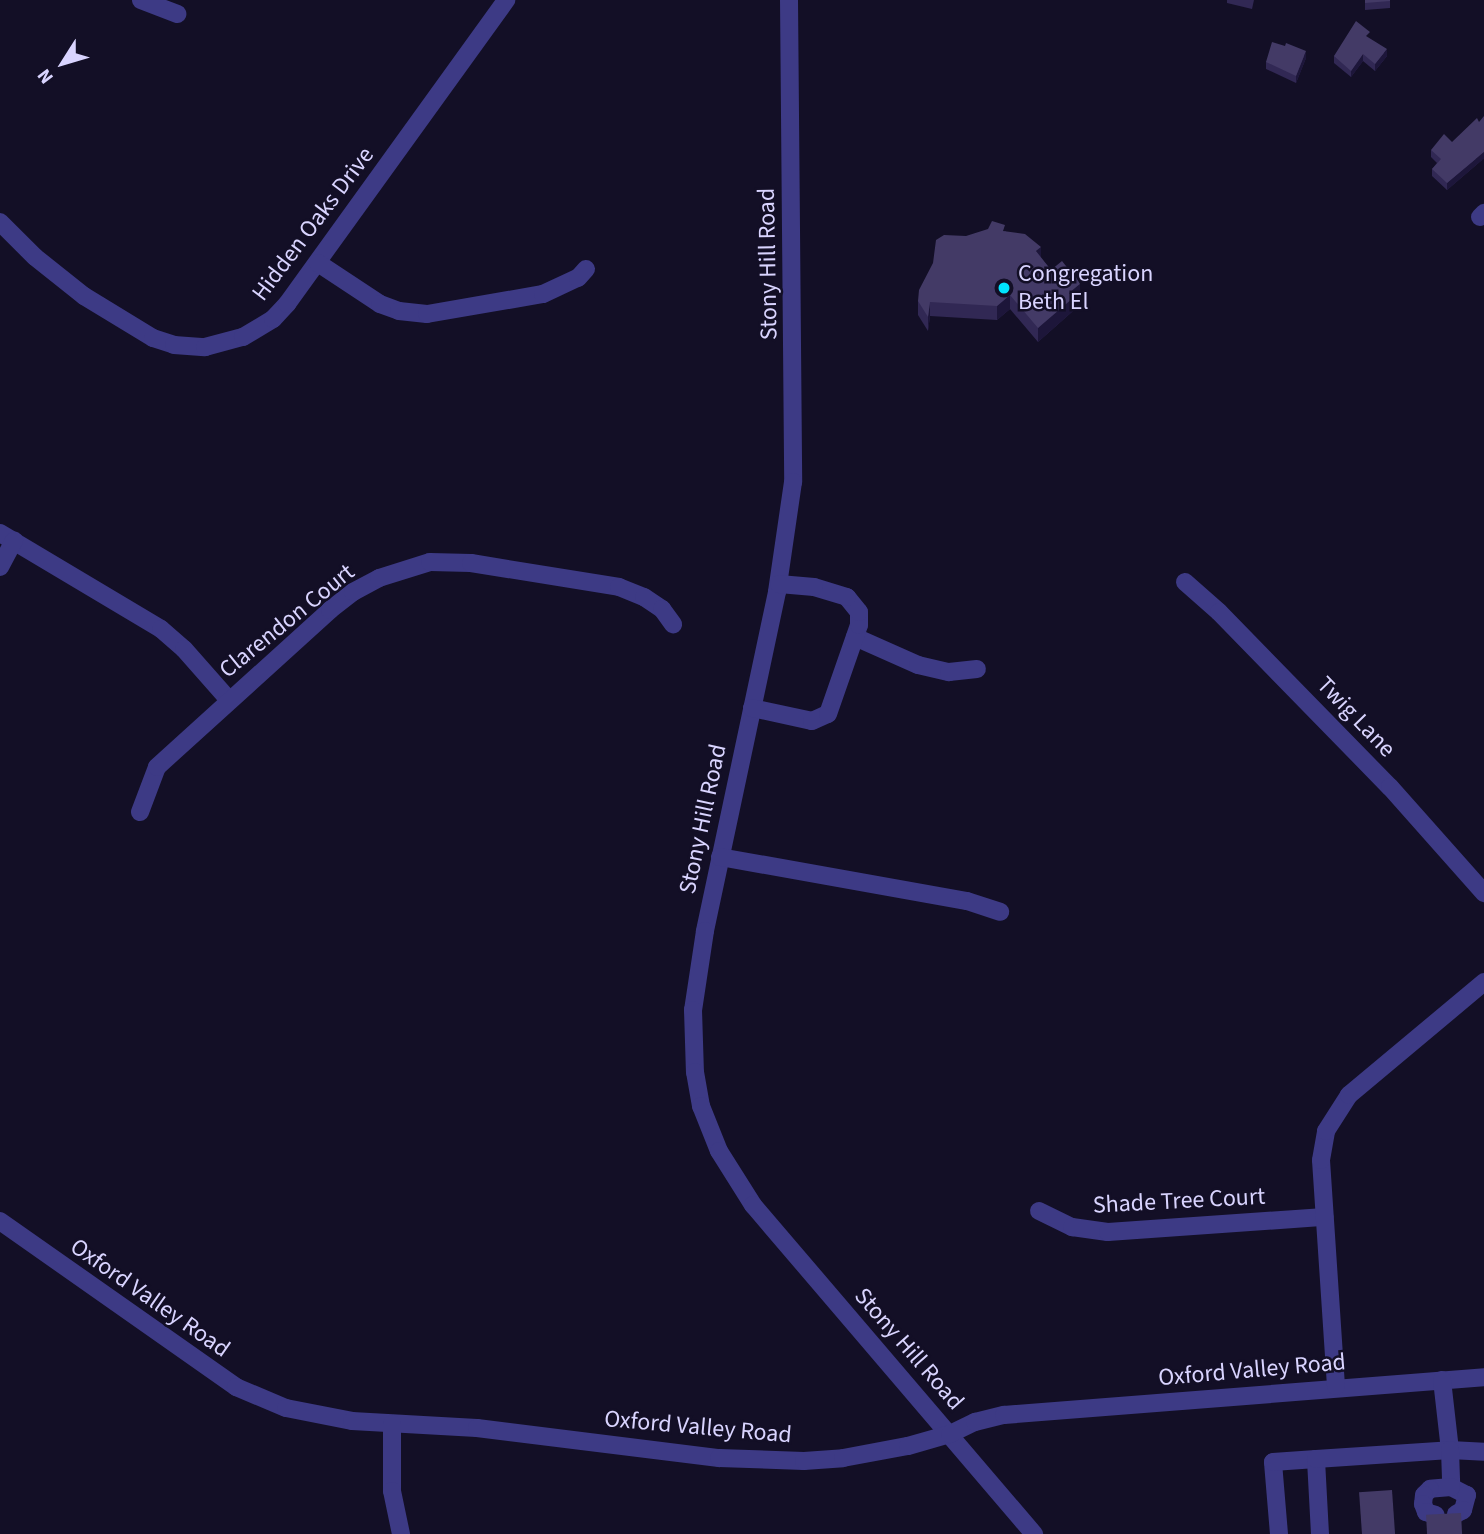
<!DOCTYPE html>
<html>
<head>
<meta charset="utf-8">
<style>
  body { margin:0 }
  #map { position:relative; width:1484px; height:1534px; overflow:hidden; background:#130f26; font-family:"Source Sans 3",sans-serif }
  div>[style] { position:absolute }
  .minor>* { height:18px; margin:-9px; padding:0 9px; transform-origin:9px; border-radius:9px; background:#3d3a85 }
  .wall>* { inset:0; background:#312854 }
  .shaded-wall>* { inset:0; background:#1d163a }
  .building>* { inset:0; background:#433a66; transform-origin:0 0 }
  .dots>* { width:19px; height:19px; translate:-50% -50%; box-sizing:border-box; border:4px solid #130f26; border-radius:50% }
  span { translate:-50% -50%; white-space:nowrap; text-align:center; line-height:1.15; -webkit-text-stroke:5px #130f26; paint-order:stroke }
  .street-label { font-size:24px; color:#d9d4ff }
  .poi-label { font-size:24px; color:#d9d4ff }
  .left { translate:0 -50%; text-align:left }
  .north { position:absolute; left:28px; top:28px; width:70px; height:70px; -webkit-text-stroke:5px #130f26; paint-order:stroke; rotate:233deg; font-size:19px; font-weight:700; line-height:28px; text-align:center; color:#d9d4ff }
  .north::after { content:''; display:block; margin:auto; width:24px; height:32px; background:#d9d4ff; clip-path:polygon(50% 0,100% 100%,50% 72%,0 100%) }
</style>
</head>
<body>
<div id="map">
  <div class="minor">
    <div style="left:141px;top:0;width:39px;rotate:21deg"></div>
    <div style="left:789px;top:0;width:482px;rotate:89.5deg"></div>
    <div style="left:793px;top:482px;width:111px;rotate:98.3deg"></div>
    <div style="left:777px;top:592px;width:347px;rotate:102deg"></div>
    <div style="left:705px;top:931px;width:80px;rotate:98.6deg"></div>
    <div style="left:693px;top:1010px;width:62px;rotate:88.2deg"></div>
    <div style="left:695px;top:1072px;width:35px;rotate:80deg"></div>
    <div style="left:701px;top:1106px;width:48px;rotate:68.2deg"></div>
    <div style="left:719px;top:1151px;width:64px;rotate:57.8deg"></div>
    <div style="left:753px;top:1205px;width:433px;rotate:49.5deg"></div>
    <div style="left:1480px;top:217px;width:6px;rotate:-45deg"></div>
    <div style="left:0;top:222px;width:49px;rotate:45deg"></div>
    <div style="left:35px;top:257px;width:63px;rotate:38.5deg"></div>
    <div style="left:84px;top:296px;width:81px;rotate:31.3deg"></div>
    <div style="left:153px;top:338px;width:22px;rotate:18deg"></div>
    <div style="left:174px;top:345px;width:31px;rotate:4deg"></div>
    <div style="left:205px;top:347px;width:39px;rotate:-15deg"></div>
    <div style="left:243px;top:337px;width:35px;rotate:-31deg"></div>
    <div style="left:273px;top:319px;width:21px;rotate:-47deg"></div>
    <div style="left:287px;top:304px;width:375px;rotate:-54.2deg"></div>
    <div style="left:318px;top:263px;width:74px;rotate:33.5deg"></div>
    <div style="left:380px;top:304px;width:20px;rotate:20deg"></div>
    <div style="left:399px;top:311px;width:28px;rotate:6deg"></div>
    <div style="left:427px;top:314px;width:118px;rotate:-9.8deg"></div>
    <div style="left:543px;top:294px;width:38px;rotate:-25deg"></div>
    <div style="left:578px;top:278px;width:12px;rotate:-48deg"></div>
    <div style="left:0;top:533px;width:187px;rotate:30.8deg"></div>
    <div style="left:161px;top:629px;width:30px;rotate:41deg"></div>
    <div style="left:184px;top:649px;width:68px;rotate:48.6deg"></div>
    <div style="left:0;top:567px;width:30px;rotate:-62deg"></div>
    <div style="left:1185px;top:582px;width:45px;rotate:41.4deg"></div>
    <div style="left:1219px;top:612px;width:245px;rotate:45.7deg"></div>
    <div style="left:1390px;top:787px;width:142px;rotate:48.4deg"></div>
    <div style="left:855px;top:637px;width:69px;rotate:24deg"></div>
    <div style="left:918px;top:665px;width:32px;rotate:13deg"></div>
    <div style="left:949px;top:672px;width:28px;rotate:-6deg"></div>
    <div style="left:752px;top:708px;width:61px;rotate:12.2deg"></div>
    <div style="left:812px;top:721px;width:17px;rotate:-24deg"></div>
    <div style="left:828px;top:714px;width:94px;rotate:-70.8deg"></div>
    <div style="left:859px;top:625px;width:13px;rotate:-90deg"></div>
    <div style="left:859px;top:612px;width:19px;rotate:-129deg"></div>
    <div style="left:847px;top:597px;width:34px;rotate:-163deg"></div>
    <div style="left:814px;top:587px;width:35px;rotate:-175deg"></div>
    <div style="left:140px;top:812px;width:48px;rotate:-69.3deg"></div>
    <div style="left:157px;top:767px;width:234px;rotate:-42.2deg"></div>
    <div style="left:330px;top:610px;width:29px;rotate:-38deg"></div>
    <div style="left:353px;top:592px;width:30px;rotate:-28deg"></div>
    <div style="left:379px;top:578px;width:53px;rotate:-17.4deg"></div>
    <div style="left:430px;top:562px;width:41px;rotate:1.4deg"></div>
    <div style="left:471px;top:563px;width:150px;rotate:9.2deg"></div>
    <div style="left:619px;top:587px;width:27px;rotate:22deg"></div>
    <div style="left:644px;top:597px;width:22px;rotate:34deg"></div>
    <div style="left:662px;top:609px;width:19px;rotate:54deg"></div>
    <div style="left:720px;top:857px;width:251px;rotate:10.1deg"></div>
    <div style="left:967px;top:901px;width:35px;rotate:18deg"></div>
    <div style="left:1039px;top:1211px;width:37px;rotate:26deg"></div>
    <div style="left:1072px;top:1227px;width:36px;rotate:8deg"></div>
    <div style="left:1108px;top:1232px;width:217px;rotate:-4deg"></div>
    <div style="left:0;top:1221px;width:289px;rotate:35.1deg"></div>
    <div style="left:236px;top:1387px;width:54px;rotate:22.8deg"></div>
    <div style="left:286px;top:1408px;width:67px;rotate:11.1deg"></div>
    <div style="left:352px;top:1421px;width:125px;rotate:3.2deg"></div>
    <div style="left:477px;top:1428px;width:244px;rotate:7.1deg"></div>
    <div style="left:719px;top:1458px;width:85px;rotate:2deg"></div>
    <div style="left:804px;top:1461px;width:39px;rotate:-4deg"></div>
    <div style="left:843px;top:1458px;width:66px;rotate:-10.5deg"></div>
    <div style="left:908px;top:1446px;width:44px;rotate:-15.9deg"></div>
    <div style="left:950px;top:1434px;width:28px;rotate:-26deg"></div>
    <div style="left:975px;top:1422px;width:30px;rotate:-14deg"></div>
    <div style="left:1004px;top:1415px;width:482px;rotate:-4.5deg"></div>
    <div style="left:1442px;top:1380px;width:70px;rotate:83.5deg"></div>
    <div style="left:1450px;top:1450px;width:34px;rotate:3deg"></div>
    <div style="left:1336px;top:1386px;width:226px;rotate:-93.8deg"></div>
    <div style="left:1321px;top:1160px;width:29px;rotate:-80deg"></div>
    <div style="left:1326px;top:1131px;width:43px;rotate:-57.4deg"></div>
    <div style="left:1349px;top:1095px;width:176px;rotate:-39.9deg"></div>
    <div style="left:392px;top:1424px;width:67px;rotate:90deg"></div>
    <div style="left:392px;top:1491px;width:44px;rotate:78.2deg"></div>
    <div style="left:1451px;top:1487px;width:18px;rotate:27deg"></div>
    <div style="left:1467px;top:1495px;width:16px;rotate:105deg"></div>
    <div style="left:1463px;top:1510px;width:8px;rotate:150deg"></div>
    <div style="left:1279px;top:1534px;width:72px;rotate:-94.8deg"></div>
    <div style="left:1273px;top:1462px;width:43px;rotate:-4deg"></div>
    <div style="left:1320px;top:1534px;width:75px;rotate:-93.1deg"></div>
    <div style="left:1316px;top:1459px;width:134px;rotate:-3.8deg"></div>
    <div style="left:1450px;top:1450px;width:37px;rotate:88deg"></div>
    <div style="left:1451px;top:1487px;width:21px;rotate:175deg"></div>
    <div style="left:1430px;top:1489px;width:8px;rotate:135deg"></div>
    <div style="left:1424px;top:1495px;width:9px;rotate:96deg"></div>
    <div style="left:1423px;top:1504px;width:9px;rotate:69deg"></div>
    <div style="left:1426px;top:1512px;width:10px;rotate:17deg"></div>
  </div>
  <div class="wall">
    <div style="clip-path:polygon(1227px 0,1254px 0,1252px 9px,1227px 3px)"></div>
    <div style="clip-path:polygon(1365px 0,1390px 0,1390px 8px,1365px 10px)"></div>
    <div style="clip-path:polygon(1370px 39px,1387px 56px,1375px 71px,1363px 61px,1351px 77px,1334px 63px,1334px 56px)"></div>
    <div style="clip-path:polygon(1285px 46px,1306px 58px,1296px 83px,1266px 69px,1266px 62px)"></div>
    <div style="clip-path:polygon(1431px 150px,1482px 160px,1447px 190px,1432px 176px,1432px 169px,1437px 163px,1431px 157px)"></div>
    <div style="clip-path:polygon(1005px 231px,1041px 258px,1051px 270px,1080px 297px,1073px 303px,1073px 311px,1038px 342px,1010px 309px,997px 320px,930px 316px,928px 331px,918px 315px,918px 301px)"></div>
  </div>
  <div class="shaded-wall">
    <div style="clip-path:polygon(1387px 49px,1387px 56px,1375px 71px,1375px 64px)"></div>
    <div style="clip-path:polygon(1306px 51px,1306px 58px,1296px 83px,1296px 76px)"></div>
    <div style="clip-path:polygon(1363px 54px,1363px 61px,1351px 77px,1351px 71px)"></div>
    <div style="clip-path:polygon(1484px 152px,1484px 159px,1482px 160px,1447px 190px,1447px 183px)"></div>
    <div style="clip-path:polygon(1041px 247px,1041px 260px,1036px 251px)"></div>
    <div style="clip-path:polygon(1080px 284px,1080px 297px,1073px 303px,1073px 311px,1038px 342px,1038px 328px,1069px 293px)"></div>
    <div style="clip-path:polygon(1010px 295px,1010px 309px,997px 320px,997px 306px)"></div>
    <div style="clip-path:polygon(930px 302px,930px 316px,928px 331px,928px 317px)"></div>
  </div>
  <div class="building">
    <div style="clip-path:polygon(1365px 0,1390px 0,1390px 1px,1365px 3px)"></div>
    <div style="clip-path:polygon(1356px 21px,1370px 32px,1366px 36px,1387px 49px,1375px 64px,1363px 54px,1351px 71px,1334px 56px)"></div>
    <div style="clip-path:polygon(1272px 42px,1285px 46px,1286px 43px,1306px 51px,1296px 76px,1266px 62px)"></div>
    <div style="clip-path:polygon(1484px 116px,1484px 152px,1447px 183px,1432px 169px,1441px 159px,1431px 150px,1444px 134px,1452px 142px,1477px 118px,1479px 122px)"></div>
    <div style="clip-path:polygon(992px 221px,1005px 225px,1003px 231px,1025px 234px,1041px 247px,1036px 251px,1051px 270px,1062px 261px,1070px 271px,1072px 270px,1080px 284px,1069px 293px,1073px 298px,1038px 328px,1010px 295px,997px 306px,930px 302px,928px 317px,918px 301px,919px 290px,933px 263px,936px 240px,944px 235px,966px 236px,988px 229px)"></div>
    <div style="left:1392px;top:1490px;width:44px;height:33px;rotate:86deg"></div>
    <div style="left:1461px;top:1513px;width:21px;height:35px;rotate:87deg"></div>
  </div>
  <div class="dots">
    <div style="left:1004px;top:288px;background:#00e5ff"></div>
  </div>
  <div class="street-label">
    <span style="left:313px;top:224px;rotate:-53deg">Hidden Oaks Drive</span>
    <span style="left:768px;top:264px;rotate:-91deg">Stony Hill Road</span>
    <span style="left:287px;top:621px;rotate:-39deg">Clarendon Court</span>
    <span style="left:1356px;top:717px;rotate:46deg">Twig Lane</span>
    <span style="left:703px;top:819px;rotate:-78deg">Stony Hill Road</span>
    <span style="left:1179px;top:1201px;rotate:-3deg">Shade Tree Court</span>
    <span style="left:150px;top:1298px;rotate:35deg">Oxford Valley Road</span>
    <span style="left:909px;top:1349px;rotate:49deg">Stony Hill Road</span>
    <span style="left:1252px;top:1370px;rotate:-5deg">Oxford Valley Road</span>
    <span style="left:698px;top:1427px;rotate:5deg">Oxford Valley Road</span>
  </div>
  <div class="poi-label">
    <span class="left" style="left:1018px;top:288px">Congregation<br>Beth El</span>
  </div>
  <div class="north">N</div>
</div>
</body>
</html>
